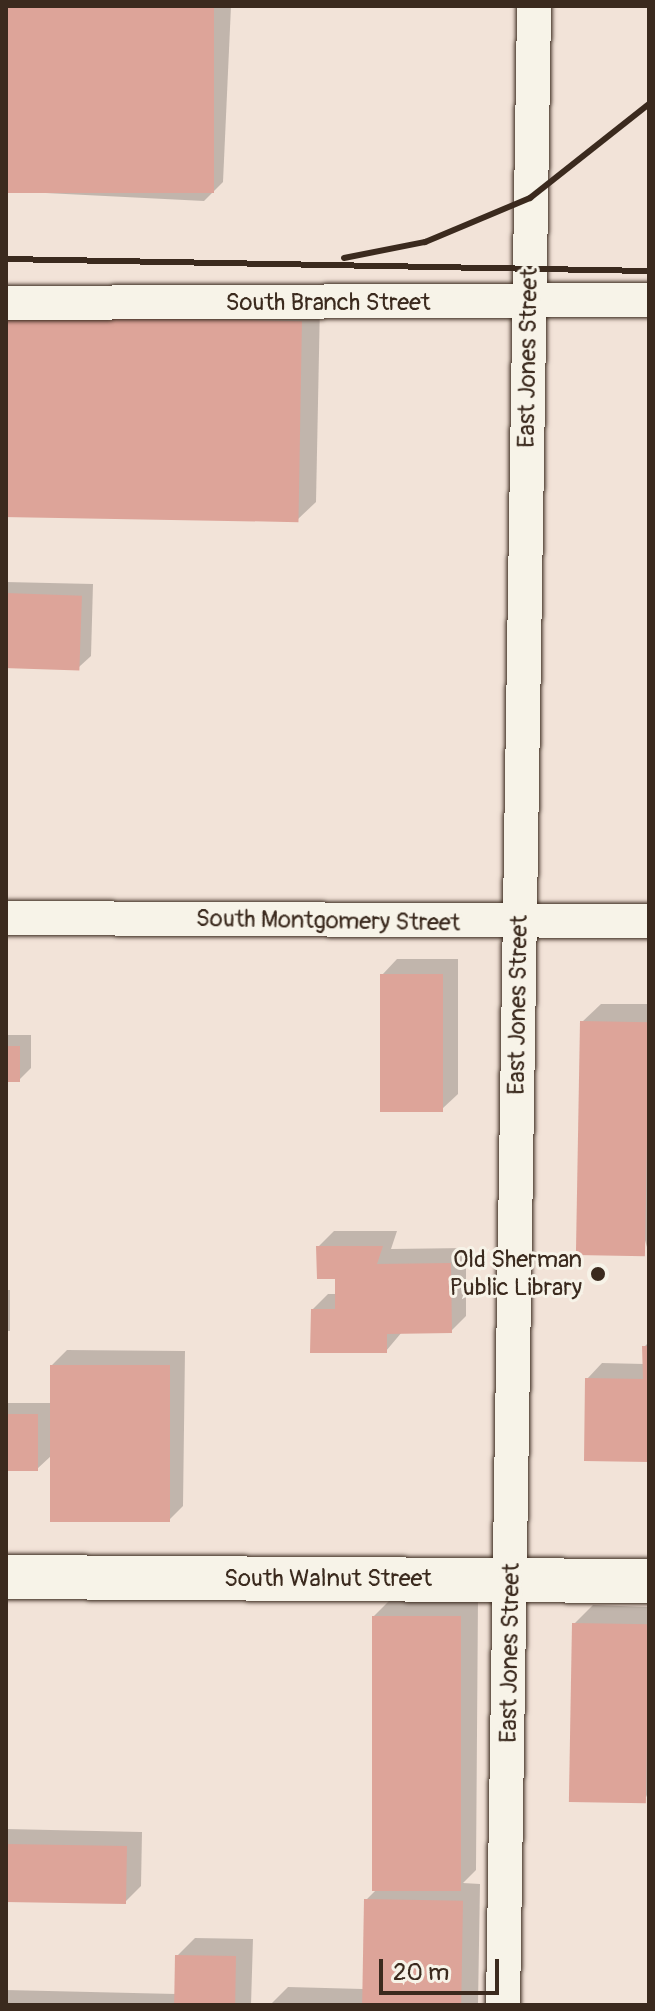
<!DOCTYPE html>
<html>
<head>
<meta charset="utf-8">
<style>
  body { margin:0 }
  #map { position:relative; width:655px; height:2011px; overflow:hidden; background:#f2e3d8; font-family:Pangolin,sans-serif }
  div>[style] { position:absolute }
  .shadow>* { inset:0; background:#0003; transform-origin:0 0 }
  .building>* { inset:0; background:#dda499; transform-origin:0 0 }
  .roads { filter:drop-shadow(0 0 2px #3b2a1e) drop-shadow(0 0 2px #3b2a1e) }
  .street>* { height:34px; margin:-17px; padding:0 17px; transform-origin:17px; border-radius:17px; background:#f7f3e8 }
  .secondary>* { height:44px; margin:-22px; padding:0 22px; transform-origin:22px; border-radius:22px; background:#f7f3e8 }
  .rail>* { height:6px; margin:-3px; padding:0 3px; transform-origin:3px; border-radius:3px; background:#3b2a1e }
  .dots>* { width:22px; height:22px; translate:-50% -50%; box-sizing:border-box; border:4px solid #f7f3e8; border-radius:50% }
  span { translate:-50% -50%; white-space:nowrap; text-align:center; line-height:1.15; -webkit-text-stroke:6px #f7f3e8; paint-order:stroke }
  .street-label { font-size:24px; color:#3b2a1e }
  .poi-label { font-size:24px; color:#3b2a1e }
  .right { translate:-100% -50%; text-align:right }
  .frame { position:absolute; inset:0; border:8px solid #3b2a1e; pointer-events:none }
  .scale { position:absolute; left:379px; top:1959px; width:120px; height:36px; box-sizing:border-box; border:4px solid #3b2a1e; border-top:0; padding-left:10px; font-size:24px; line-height:28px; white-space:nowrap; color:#3b2a1e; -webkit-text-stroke:6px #f7f3e8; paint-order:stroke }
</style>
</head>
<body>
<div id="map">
  <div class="shadow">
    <div style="clip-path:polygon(6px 6px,231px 6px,223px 182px,204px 201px,6px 191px)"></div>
    <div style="clip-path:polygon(6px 298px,320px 303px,316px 502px,297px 520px,6px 515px)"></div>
    <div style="clip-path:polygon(6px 582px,93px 584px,91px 656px,79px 667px,6px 666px)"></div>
    <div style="clip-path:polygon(397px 959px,458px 959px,458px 1094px,442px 1109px,382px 975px)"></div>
    <div style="clip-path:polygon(601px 1004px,649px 1004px,649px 1254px,582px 1022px)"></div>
    <div style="clip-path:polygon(6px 1035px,31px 1035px,31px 1068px,19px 1080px,6px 1080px)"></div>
    <div style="clip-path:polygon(334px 1231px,397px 1231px,391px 1249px,466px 1248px,466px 1316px,451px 1331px,402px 1332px,386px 1351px,312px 1310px,328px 1294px,337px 1294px,337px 1277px,318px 1247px)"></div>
    <div style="left:6px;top:1290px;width:4px;height:41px"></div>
    <div style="clip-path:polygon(649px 1342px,649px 1460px,587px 1379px,602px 1363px,644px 1364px,644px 1347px)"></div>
    <div style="clip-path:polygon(67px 1350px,185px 1351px,183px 1506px,168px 1521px,51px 1456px,37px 1469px,6px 1469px,6px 1403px,51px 1403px,52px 1365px)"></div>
    <div style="clip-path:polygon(392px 1598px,478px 1598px,476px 1870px,463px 1883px,480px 1884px,478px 2005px,270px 2005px,288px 1987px,363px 1989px,366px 1900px,377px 1889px,374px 1616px)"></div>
    <div style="clip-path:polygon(593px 1605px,649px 1607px,649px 1802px,574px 1624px)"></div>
    <div style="clip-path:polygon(6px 1829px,142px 1832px,141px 1886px,125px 1902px,6px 1900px)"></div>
    <div style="clip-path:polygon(195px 1938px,253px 1939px,251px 2005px,6px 2005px,6px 1990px,176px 1994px,177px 1956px)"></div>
  </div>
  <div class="building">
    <div style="left:6px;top:6px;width:208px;height:187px"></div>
    <div style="left:6px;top:316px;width:296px;height:201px;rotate:1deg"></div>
    <div style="left:6px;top:593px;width:76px;height:75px;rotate:2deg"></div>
    <div style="left:380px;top:974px;width:63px;height:138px"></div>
    <div style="left:580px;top:1021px;width:69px;height:234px;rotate:1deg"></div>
    <div style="left:6px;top:1046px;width:14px;height:36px"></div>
    <div style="clip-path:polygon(316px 1246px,383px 1246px,377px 1264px,451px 1263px,452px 1333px,387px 1334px,387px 1353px,310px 1353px,311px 1309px,335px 1309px,335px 1279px,317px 1279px)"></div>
    <div style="clip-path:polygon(642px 1346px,649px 1346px,649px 1462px,584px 1461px,585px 1378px,643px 1379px)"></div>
    <div style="left:50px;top:1365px;width:120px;height:157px"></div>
    <div style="left:6px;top:1414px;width:32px;height:57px"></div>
    <div style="left:372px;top:1616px;width:89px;height:275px"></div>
    <div style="left:572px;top:1623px;width:77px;height:179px;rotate:1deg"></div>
    <div style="left:6px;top:1844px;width:121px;height:58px;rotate:1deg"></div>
    <div style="left:364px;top:1899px;width:99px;height:106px;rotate:1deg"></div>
    <div style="left:175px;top:1955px;width:61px;height:50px;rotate:1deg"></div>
  </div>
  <div class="roads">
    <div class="street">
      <div style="left:6px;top:303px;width:643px;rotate:-0.27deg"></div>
      <div style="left:6px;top:918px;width:643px;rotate:0.27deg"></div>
      <div style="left:503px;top:2005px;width:1999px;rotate:-89.11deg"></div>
    </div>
    <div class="secondary">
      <div style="left:6px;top:1577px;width:643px;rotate:0.36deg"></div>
    </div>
  </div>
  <div class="rail">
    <div style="left:344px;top:258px;width:83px;rotate:-11.2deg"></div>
    <div style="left:425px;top:242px;width:114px;rotate:-22.7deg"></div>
    <div style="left:530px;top:198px;width:152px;rotate:-38.3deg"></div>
    <div style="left:6px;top:259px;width:643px;rotate:1.07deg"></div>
  </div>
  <div class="dots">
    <div style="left:598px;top:1274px;background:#3b2a1e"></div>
  </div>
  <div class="street-label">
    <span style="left:328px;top:303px">South Branch Street</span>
    <span style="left:528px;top:358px;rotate:-89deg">East Jones Street</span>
    <span style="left:328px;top:921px;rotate:1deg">South Montgomery Street</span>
    <span style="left:518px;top:1005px;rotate:-89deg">East Jones Street</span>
    <span style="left:328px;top:1579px">South Walnut Street</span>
    <span style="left:510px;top:1653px;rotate:-89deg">East Jones Street</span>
  </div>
  <div class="poi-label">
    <span class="right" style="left:582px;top:1274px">Old Sherman<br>Public Library</span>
  </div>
  <div class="frame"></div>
  <div class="scale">20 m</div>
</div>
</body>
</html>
